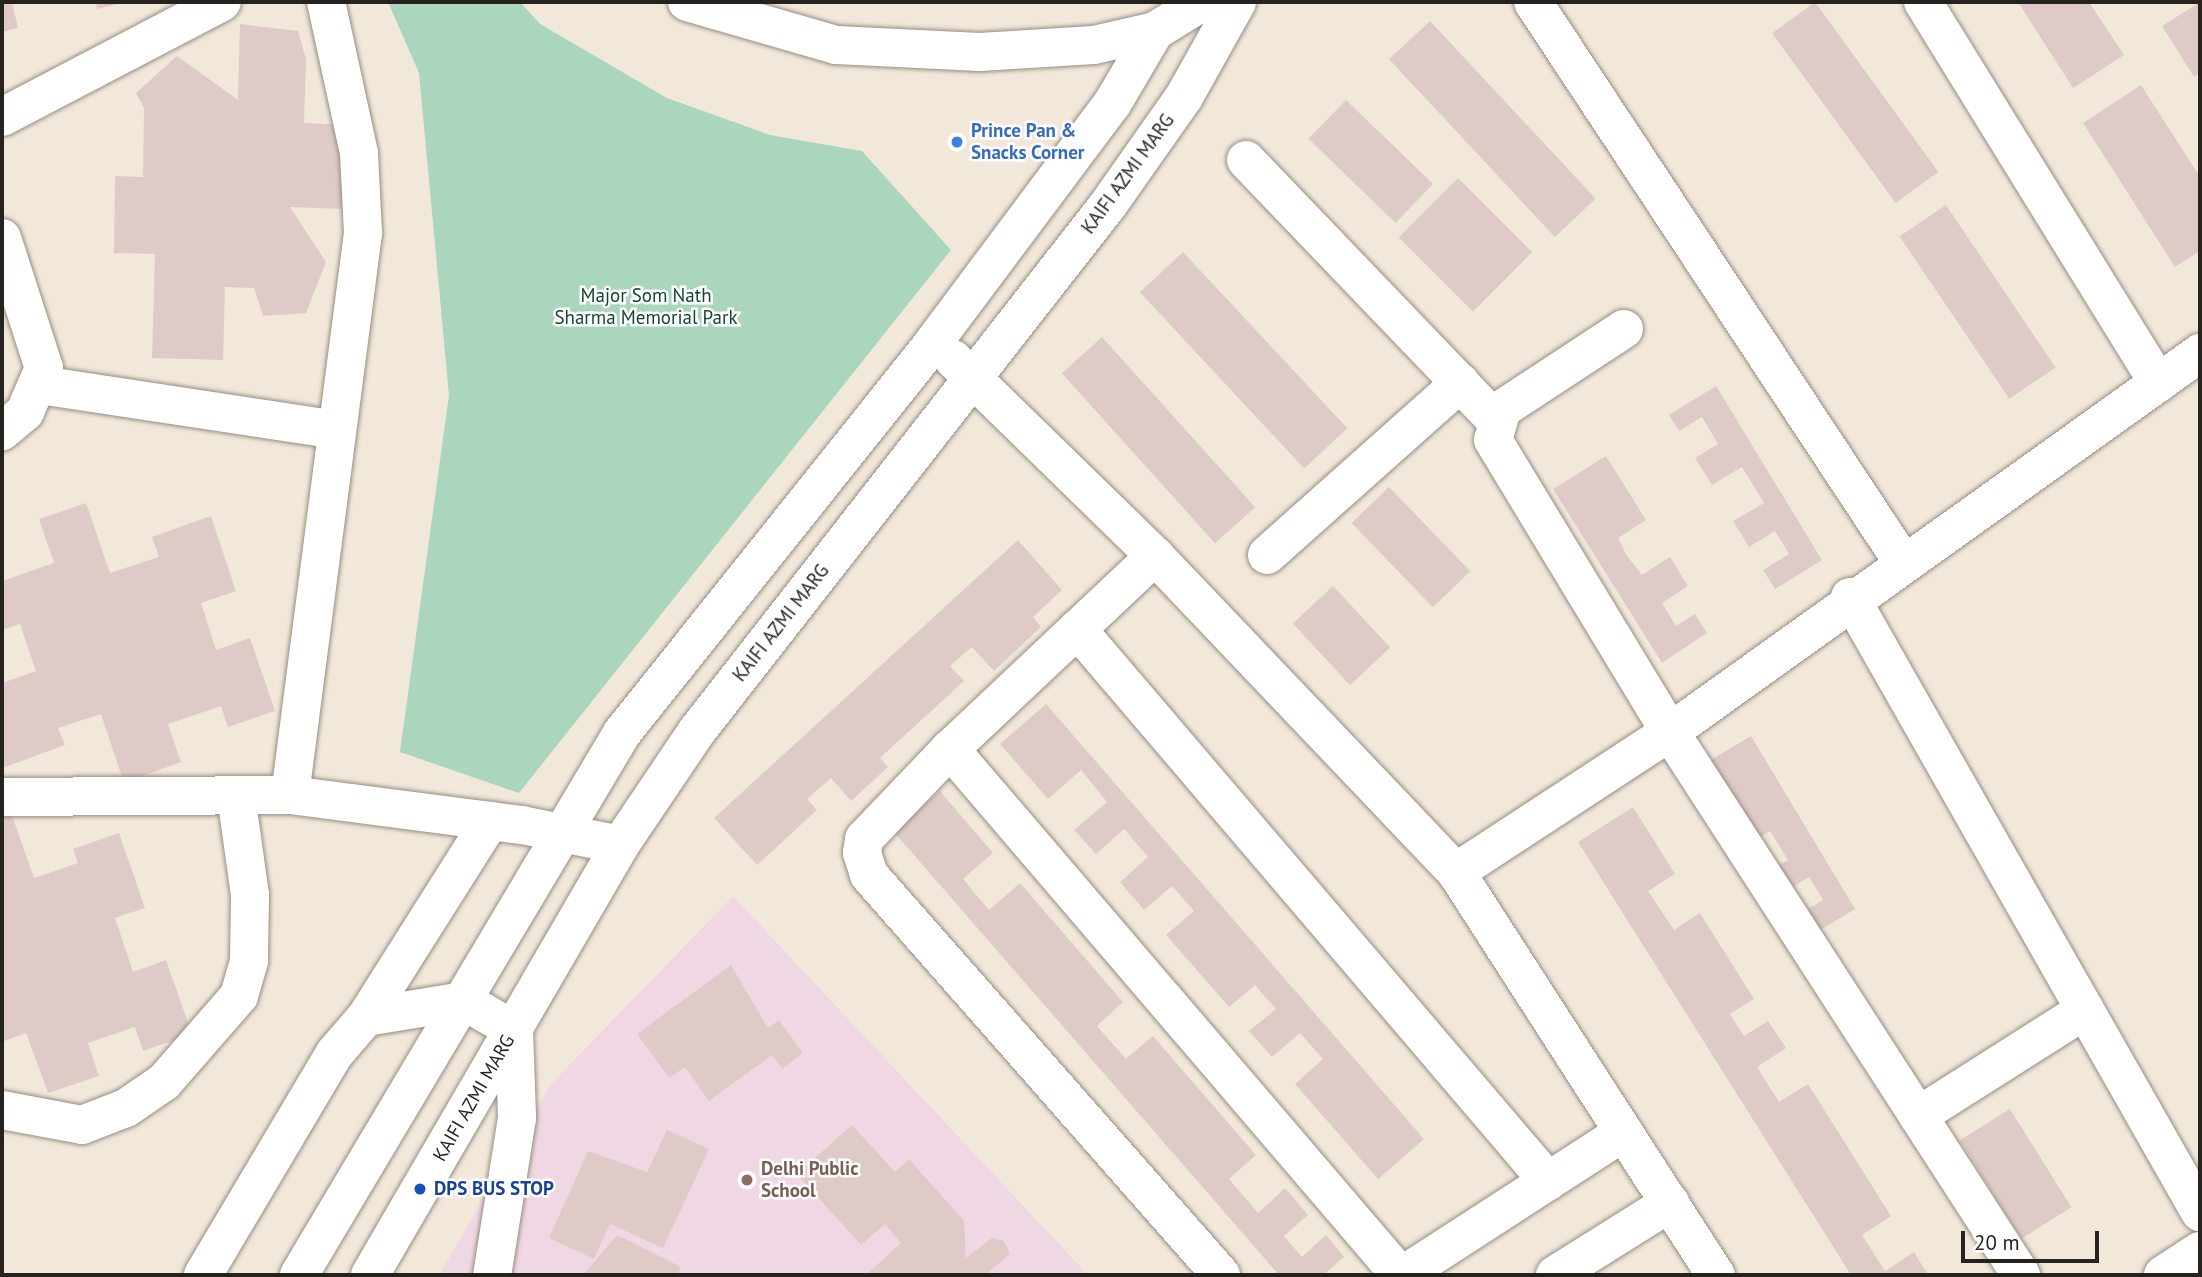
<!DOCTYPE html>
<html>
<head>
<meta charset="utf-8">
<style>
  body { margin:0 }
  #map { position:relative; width:2202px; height:1277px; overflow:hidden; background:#f1e8da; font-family:"PT Sans",sans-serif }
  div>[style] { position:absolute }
  .education>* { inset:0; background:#efd8e4 }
  .green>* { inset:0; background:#aad6bd }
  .building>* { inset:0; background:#decbc8; transform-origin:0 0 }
  .roads { filter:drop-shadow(0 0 2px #968d80) drop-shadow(0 0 2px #968d80) }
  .minor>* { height:38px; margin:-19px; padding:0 19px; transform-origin:19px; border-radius:19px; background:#fff }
  .dots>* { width:19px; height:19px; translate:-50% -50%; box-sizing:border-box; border:4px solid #fff; border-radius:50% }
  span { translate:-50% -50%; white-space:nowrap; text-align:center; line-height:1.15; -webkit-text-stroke:5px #fff; paint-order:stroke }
  .shop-label { font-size:19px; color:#366cbe; font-weight:700 }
  .left { translate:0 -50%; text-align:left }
  .street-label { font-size:19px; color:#26231e }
  .park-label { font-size:19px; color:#16452f }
  .education-label { font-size:19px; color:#785e54; font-weight:700 }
  .transit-label { font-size:19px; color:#164399; font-weight:700 }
  .frame { position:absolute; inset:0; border:4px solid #26231e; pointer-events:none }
  .scale { position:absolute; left:1961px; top:1231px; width:138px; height:32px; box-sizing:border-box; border:4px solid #26231e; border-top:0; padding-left:9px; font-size:21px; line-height:24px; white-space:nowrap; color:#26231e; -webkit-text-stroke:5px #fff; paint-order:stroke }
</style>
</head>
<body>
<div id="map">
  <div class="education">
    <div style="clip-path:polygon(733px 896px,1088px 1275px,439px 1275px,551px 1084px)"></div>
  </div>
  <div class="green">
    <div style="clip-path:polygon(388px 2px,520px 2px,540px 24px,667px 98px,770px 135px,862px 151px,951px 250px,519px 793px,400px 752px,449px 395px,419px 73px)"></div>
  </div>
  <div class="building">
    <div style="clip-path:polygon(2px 2px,12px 2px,18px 28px,2px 32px)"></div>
    <div style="clip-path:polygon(96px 2px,121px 2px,122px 3px,97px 9px)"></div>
    <div style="left:1815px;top:2px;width:210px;height:53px;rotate:54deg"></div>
    <div style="clip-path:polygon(2018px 2px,2089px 2px,2124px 55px,2073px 88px)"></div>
    <div style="clip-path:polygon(2200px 2px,2200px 73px,2194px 77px,2162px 26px)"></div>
    <div style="left:1430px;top:21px;width:243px;height:56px;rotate:47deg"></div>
    <div style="clip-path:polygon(240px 24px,298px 31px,306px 59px,304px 123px,345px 125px,343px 209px,290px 207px,326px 262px,306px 313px,263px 316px,254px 288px,225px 287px,223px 360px,152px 358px,155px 254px,114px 253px,115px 176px,143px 177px,144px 108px,136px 93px,177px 56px,238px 100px)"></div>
    <div style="clip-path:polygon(2141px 85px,2200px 177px,2200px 251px,2175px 267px,2083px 123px)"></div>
    <div style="left:1346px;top:100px;width:121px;height:54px;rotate:44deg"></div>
    <div style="left:1458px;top:178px;width:105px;height:84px;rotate:45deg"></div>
    <div style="left:1946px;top:205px;width:196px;height:56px;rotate:56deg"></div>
    <div style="left:1183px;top:252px;width:241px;height:59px;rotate:47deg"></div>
    <div style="left:1102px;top:337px;width:229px;height:54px;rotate:48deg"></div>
    <div style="clip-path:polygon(1716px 386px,1822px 560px,1775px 589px,1763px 570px,1789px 554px,1775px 531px,1749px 547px,1733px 521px,1764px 503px,1742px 467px,1712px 485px,1695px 458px,1718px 444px,1702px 417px,1679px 431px,1669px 415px)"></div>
    <div style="clip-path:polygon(1606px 456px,1646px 520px,1618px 538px,1627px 556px,1642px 575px,1670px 557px,1688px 586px,1662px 603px,1676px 626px,1695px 614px,1707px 633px,1662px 663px,1553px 489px)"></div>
    <div style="left:1389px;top:487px;width:117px;height:52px;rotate:46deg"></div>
    <div style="clip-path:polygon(86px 503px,110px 573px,159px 557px,152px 537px,211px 516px,236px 591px,201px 603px,216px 650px,250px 638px,275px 711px,228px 727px,221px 706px,168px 724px,181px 762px,124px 783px,101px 714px,58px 728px,65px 745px,5px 767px,2px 757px,2px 683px,36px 671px,20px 624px,2px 630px,2px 581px,54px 563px,39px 519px)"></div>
    <div style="clip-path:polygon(1018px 540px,1062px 590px,1033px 617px,1041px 627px,994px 671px,972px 647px,950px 666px,964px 681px,880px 758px,888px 767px,851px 801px,831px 778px,807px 799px,817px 810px,757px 865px,714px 818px)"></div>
    <div style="left:1333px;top:586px;width:84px;height:55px;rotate:47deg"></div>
    <div style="clip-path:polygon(1046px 704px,1424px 1139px,1378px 1179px,1295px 1084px,1323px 1059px,1300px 1033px,1272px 1057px,1249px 1031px,1276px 1009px,1255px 985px,1229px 1007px,1166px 935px,1194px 911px,1172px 886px,1144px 910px,1120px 882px,1148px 857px,1124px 829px,1096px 854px,1074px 830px,1107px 802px,1081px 770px,1048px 799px,1000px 744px)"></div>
    <div style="clip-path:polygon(1751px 736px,1855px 909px,1809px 937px,1796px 916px,1823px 900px,1809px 877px,1782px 893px,1769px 871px,1788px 860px,1770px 831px,1751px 843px,1704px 764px)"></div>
    <div style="clip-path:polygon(940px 791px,993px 853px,963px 879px,989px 910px,1020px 883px,1123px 1002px,1097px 1026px,1126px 1059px,1153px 1036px,1256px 1155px,1229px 1179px,1258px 1213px,1285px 1188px,1308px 1215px,1284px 1236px,1302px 1257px,1326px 1235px,1344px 1257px,1323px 1275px,1279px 1275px,894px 832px)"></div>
    <div style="clip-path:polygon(9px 807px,34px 878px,78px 863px,73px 849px,119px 833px,145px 908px,115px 918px,133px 972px,166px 960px,192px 1034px,143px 1051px,135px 1027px,88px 1043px,99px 1076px,48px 1093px,26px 1033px,2px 1042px,2px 810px)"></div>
    <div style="clip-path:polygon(1633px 807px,1675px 874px,1648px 891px,1674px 930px,1700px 913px,1754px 999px,1730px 1014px,1744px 1036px,1768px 1021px,1786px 1048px,1757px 1067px,1779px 1102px,1808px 1084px,1891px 1216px,1862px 1235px,1885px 1271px,1914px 1252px,1928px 1275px,1851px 1275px,1578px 842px)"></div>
    <div style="clip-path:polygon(731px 965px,768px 1028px,779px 1020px,803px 1053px,782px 1069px,772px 1055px,709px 1101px,685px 1067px,669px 1078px,637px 1034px)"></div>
    <div style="left:2010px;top:1109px;width:116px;height:59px;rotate:58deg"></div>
    <div style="clip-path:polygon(852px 1125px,895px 1172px,909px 1159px,964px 1221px,966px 1258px,992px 1238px,1004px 1241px,1010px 1254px,985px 1275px,866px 1275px,901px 1243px,885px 1224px,861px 1245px,797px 1174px)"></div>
    <div style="clip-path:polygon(667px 1130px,709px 1149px,663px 1248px,610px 1224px,594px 1259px,549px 1238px,588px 1151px,647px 1172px)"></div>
    <div style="clip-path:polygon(617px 1235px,681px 1267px,677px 1275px,583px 1275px)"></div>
  </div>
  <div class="roads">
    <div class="minor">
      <div style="left:687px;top:2px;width:155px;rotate:16.1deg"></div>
      <div style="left:836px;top:45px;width:144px;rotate:2.8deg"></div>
      <div style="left:980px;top:52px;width:114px;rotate:-3.5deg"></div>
      <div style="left:1094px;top:45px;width:63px;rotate:-12.9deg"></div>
      <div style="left:1155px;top:31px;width:55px;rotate:-31.7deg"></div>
      <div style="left:1533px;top:2px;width:670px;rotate:56.57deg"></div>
      <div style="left:1923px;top:2px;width:448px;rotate:58.3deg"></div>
      <div style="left:2px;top:117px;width:248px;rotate:-27.6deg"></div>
      <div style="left:1246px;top:160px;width:360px;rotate:46.2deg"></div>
      <div style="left:2px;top:238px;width:137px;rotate:72.1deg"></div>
      <div style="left:44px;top:368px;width:48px;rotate:113.4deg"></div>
      <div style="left:25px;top:412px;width:30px;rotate:140deg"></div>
      <div style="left:1624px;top:329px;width:146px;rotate:146.7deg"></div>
      <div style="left:1502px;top:409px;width:32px;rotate:106deg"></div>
      <div style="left:1493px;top:440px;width:341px;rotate:58.8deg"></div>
      <div style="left:1670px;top:732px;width:647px;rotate:57.12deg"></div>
      <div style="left:953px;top:359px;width:282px;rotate:44.3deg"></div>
      <div style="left:1155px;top:556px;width:436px;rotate:46.4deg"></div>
      <div style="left:1456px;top:872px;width:480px;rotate:57.2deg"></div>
      <div style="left:40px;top:385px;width:300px;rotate:8.6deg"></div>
      <div style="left:1267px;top:555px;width:259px;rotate:-41.7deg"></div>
      <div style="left:1155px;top:556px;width:282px;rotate:136.7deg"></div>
      <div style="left:950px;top:749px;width:124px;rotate:133.7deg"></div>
      <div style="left:864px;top:839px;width:14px;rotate:98deg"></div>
      <div style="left:862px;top:853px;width:23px;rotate:72deg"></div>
      <div style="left:869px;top:875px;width:533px;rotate:48.65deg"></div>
      <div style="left:1850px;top:597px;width:708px;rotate:60.36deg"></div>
      <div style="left:1077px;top:629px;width:726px;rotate:49.53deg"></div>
      <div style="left:950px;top:749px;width:692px;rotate:49.45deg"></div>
      <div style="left:290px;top:795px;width:234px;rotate:7.4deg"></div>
      <div style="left:522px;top:825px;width:100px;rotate:11.5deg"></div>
      <div style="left:2px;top:797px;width:288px;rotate:-0.4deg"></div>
      <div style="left:290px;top:795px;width:567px;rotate:-82.6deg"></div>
      <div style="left:363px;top:233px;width:80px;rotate:-92.9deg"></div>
      <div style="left:359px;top:153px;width:155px;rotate:-102.3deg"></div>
      <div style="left:1456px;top:872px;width:256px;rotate:-33.2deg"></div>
      <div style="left:1670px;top:732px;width:652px;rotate:-35.57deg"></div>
      <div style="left:366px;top:1017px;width:232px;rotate:-57.7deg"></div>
      <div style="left:2px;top:1110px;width:81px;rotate:10.6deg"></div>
      <div style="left:82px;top:1125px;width:47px;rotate:-21.1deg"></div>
      <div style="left:126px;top:1108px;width:46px;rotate:-34.4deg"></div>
      <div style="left:164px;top:1082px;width:114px;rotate:-48.9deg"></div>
      <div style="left:239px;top:996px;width:37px;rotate:-74deg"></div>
      <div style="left:249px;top:960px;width:65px;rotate:-89.1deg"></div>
      <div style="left:250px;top:895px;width:100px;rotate:-98deg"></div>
      <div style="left:1918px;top:1116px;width:198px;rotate:-32.4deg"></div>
      <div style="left:203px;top:1275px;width:258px;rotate:-59.3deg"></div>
      <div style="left:335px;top:1053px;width:48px;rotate:-49.3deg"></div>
      <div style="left:366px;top:1017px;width:99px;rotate:-9.3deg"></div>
      <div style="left:464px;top:1001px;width:58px;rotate:30.1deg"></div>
      <div style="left:514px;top:1030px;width:88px;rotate:88deg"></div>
      <div style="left:517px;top:1118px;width:159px;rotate:99deg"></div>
      <div style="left:299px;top:1275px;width:631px;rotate:-59.21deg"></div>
      <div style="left:622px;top:733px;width:499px;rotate:-51.4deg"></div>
      <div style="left:933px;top:343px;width:299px;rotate:-53.2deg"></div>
      <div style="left:1112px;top:104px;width:85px;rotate:-59.5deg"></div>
      <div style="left:370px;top:1275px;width:497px;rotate:-59.8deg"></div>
      <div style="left:620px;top:845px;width:138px;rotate:-56deg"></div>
      <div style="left:697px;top:731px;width:668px;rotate:-52deg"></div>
      <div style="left:1108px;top:205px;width:132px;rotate:-54.9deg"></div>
      <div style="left:1184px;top:97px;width:109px;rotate:-60.8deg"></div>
      <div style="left:1403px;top:1275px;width:263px;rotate:-32.9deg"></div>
      <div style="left:1555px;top:1275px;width:136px;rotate:-32.1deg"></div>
      <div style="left:2163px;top:1275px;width:44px;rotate:-33deg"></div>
    </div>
  </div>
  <div class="dots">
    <div style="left:957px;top:142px;background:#3f7fe0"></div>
    <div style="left:747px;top:1180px;background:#8d6e63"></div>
    <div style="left:420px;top:1189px;background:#1a4fb4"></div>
  </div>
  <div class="shop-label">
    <span class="left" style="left:971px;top:142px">Prince Pan &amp;<br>Snacks Corner</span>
  </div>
  <div class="street-label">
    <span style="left:1128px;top:174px;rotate:-54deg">KAIFI AZMI MARG</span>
    <span style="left:781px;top:623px;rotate:-52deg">KAIFI AZMI MARG</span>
    <span style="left:474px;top:1098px;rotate:-60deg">KAIFI AZMI MARG</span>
  </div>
  <div class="park-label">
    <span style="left:646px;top:307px">Major Som Nath<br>Sharma Memorial Park</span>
  </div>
  <div class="education-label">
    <span class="left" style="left:761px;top:1180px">Delhi Public<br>School</span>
  </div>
  <div class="transit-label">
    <span class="left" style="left:434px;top:1189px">DPS BUS STOP</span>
  </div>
  <div class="frame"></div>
  <div class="scale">20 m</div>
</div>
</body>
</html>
